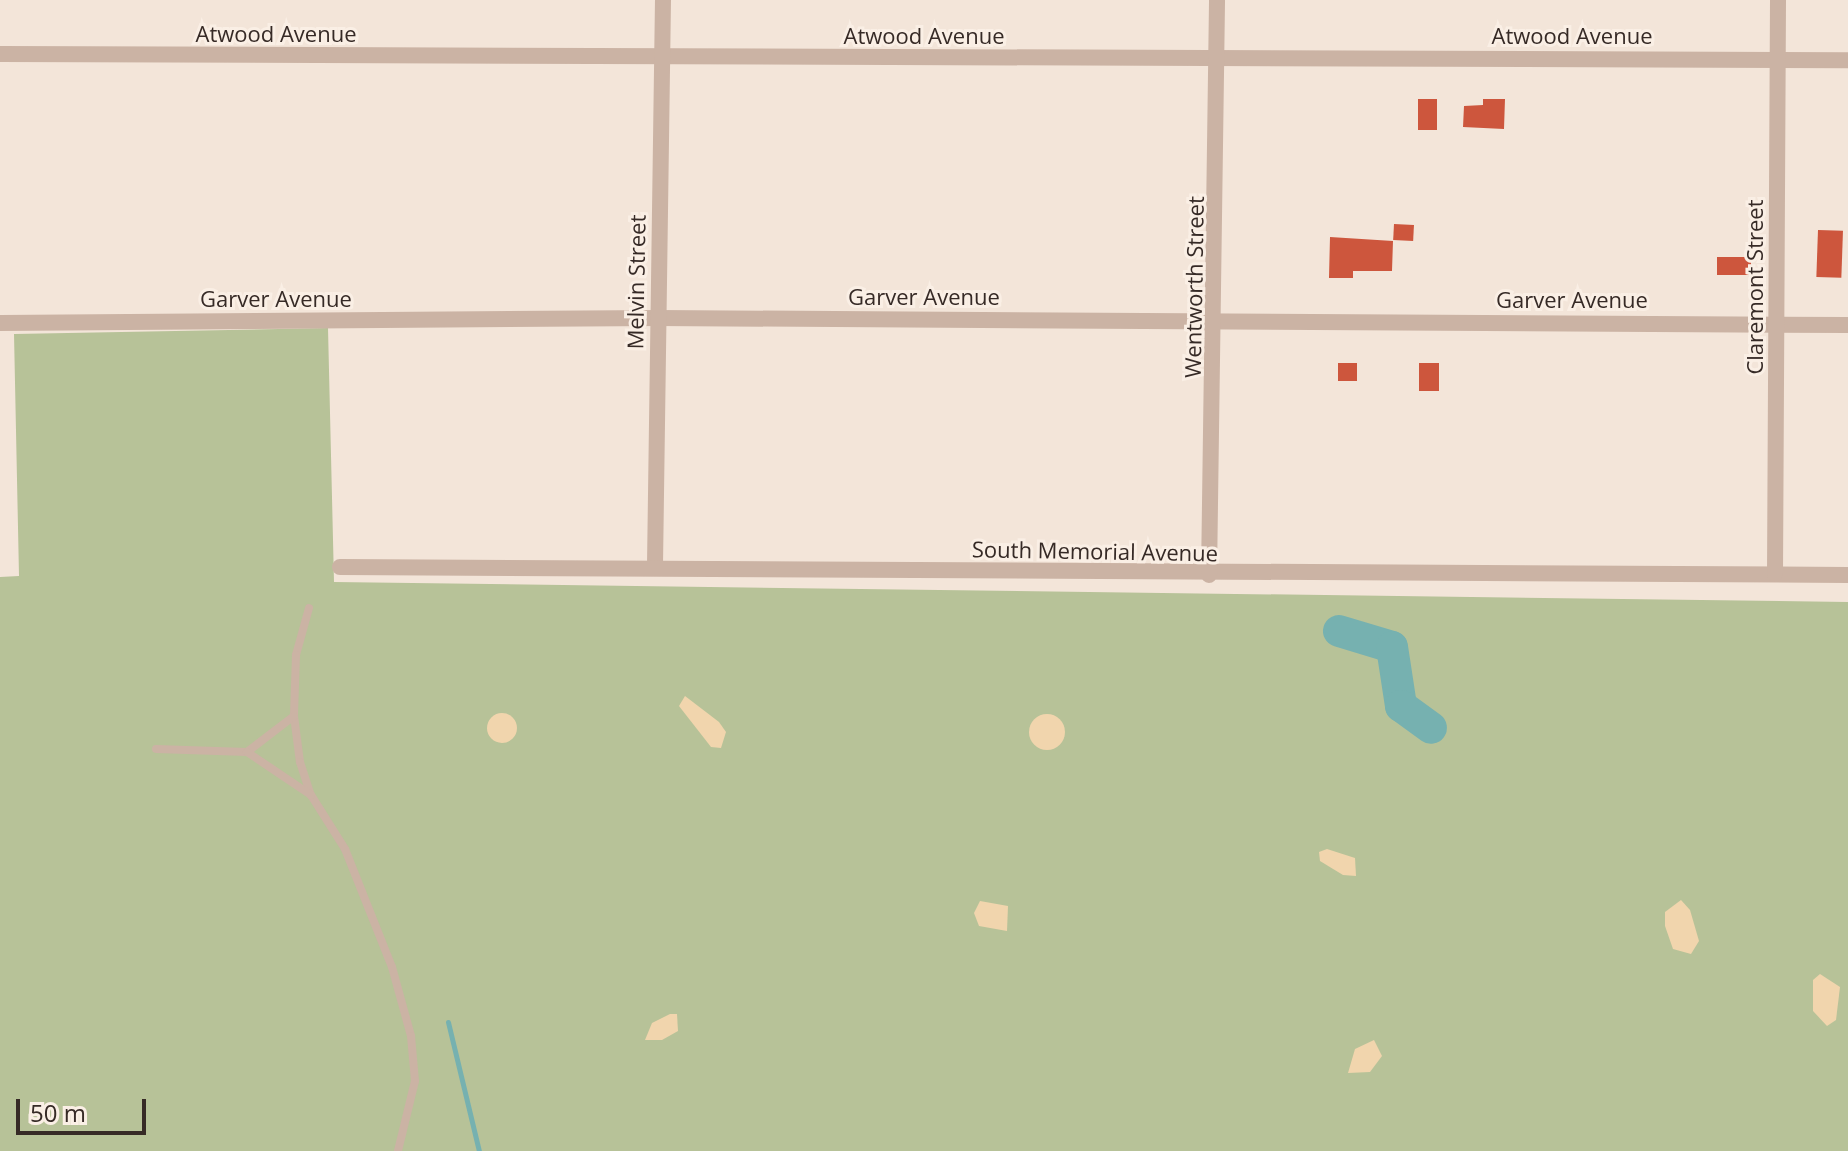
<!DOCTYPE html>
<html>
<head>
<meta charset="utf-8">
<style>
  body { margin:0 }
  #map { position:relative; width:1848px; height:1151px; overflow:hidden; background:#f3e5d9; font-family:"Open Sans",sans-serif }
  div>[style] { position:absolute }
  .green>* { inset:0; background:#b7c298 }
  .sand>* { inset:0; background:#f1d5ad }
  .round { border-radius:50% }
  .stream>* { height:5px; margin:-2.5px; padding:0 2.5px; transform-origin:2.5px; border-radius:2.5px; background:#76b1b0 }
  .river>* { height:32px; margin:-16px; padding:0 16px; transform-origin:16px; border-radius:16px; background:#76b1b0 }
  .building>* { inset:0; background:#cd563d; transform-origin:0 0 }
  .service>* { height:8px; margin:-4px; padding:0 4px; transform-origin:4px; border-radius:4px; background:#cbb3a4 }
  .minor>* { height:16px; margin:-8px; padding:0 8px; transform-origin:8px; border-radius:8px; background:#cbb3a4 }
  span { translate:-50% -50%; white-space:nowrap; text-align:center; line-height:1.15; -webkit-text-stroke:6px #faefe5; paint-order:stroke }
  .street-label { font-size:22px; color:#362a26 }
  .scale { position:absolute; left:16px; top:1099px; width:130px; height:36px; box-sizing:border-box; border:4px solid #362a26; border-top:0; padding-left:10px; font-size:24px; line-height:28px; white-space:nowrap; color:#362a26; -webkit-text-stroke:6px #faefe5; paint-order:stroke }
</style>
</head>
<body>
<div id="map">
  <div class="green">
    <div style="clip-path:polygon(328px 328px,334px 582px,1848px 602px,1848px 1151px,0 1151px,0 577px,19px 576px,14px 334px)"></div>
  </div>
  <div class="sand">
    <div style="clip-path:polygon(685px 696px,719px 722px,726px 732px,721px 748px,711px 747px,679px 706px)"></div>
    <div class="round" style="left:487px;top:713px;width:30px;height:30px"></div>
    <div class="round" style="left:1029px;top:714px;width:36px;height:36px"></div>
    <div style="clip-path:polygon(1327px 849px,1355px 858px,1356px 876px,1343px 875px,1320px 861px,1319px 852px)"></div>
    <div style="clip-path:polygon(1681px 900px,1690px 910px,1699px 941px,1691px 954px,1673px 949px,1665px 926px,1665px 912px)"></div>
    <div style="clip-path:polygon(980px 901px,1008px 906px,1007px 931px,979px 926px,974px 913px)"></div>
    <div style="clip-path:polygon(1820px 974px,1840px 987px,1836px 1020px,1827px 1026px,1813px 1011px,1813px 980px)"></div>
    <div style="clip-path:polygon(670px 1014px,677px 1014px,678px 1031px,662px 1040px,645px 1040px,652px 1023px)"></div>
    <div style="clip-path:polygon(1374px 1040px,1382px 1056px,1370px 1072px,1348px 1073px,1355px 1049px)"></div>
  </div>
  <div class="stream">
    <div style="left:448px;top:1022px;width:133px;rotate:76.5deg"></div>
  </div>
  <div class="river">
    <div style="left:1339px;top:631px;width:55px;rotate:16.8deg"></div>
    <div style="left:1392px;top:647px;width:60px;rotate:81.3deg"></div>
    <div style="left:1401px;top:706px;width:37px;rotate:36deg"></div>
  </div>
  <div class="building">
    <div style="left:1418px;top:99px;width:19px;height:31px"></div>
    <div style="clip-path:polygon(1483px 99px,1505px 99px,1504px 129px,1463px 127px,1464px 106px,1483px 105px)"></div>
    <div style="left:1394px;top:224px;width:20px;height:16px;rotate:3deg"></div>
    <div style="left:1818px;top:230px;width:25px;height:47px;rotate:2deg"></div>
    <div style="clip-path:polygon(1330px 237px,1393px 241px,1392px 271px,1353px 271px,1353px 278px,1329px 278px)"></div>
    <div style="left:1751px;top:257px;width:18px;height:34px;rotate:90deg"></div>
    <div style="left:1338px;top:363px;width:19px;height:18px"></div>
    <div style="left:1419px;top:363px;width:20px;height:28px"></div>
  </div>
  <div class="service">
    <div style="left:309px;top:608px;width:49px;rotate:105.5deg"></div>
    <div style="left:296px;top:655px;width:61px;rotate:91.9deg"></div>
    <div style="left:294px;top:716px;width:46px;rotate:82.6deg"></div>
    <div style="left:300px;top:762px;width:35px;rotate:72deg"></div>
    <div style="left:311px;top:795px;width:64px;rotate:57.8deg"></div>
    <div style="left:345px;top:849px;width:127px;rotate:68.3deg"></div>
    <div style="left:392px;top:967px;width:72px;rotate:74.6deg"></div>
    <div style="left:411px;top:1036px;width:45px;rotate:84.9deg"></div>
    <div style="left:415px;top:1081px;width:72px;rotate:103.7deg"></div>
    <div style="left:156px;top:749px;width:91px;rotate:1.9deg"></div>
    <div style="left:247px;top:752px;width:59px;rotate:-37.5deg"></div>
    <div style="left:247px;top:752px;width:77px;rotate:33.9deg"></div>
  </div>
  <div class="minor">
    <div style="left:0;top:54px;width:1848px;rotate:0.19deg"></div>
    <div style="left:0;top:323px;width:657px;rotate:-0.44deg"></div>
    <div style="left:657px;top:318px;width:1191px;rotate:0.34deg"></div>
    <div style="left:655px;top:565px;width:565px;rotate:-89.19deg"></div>
    <div style="left:340px;top:567px;width:1508px;rotate:0.3deg"></div>
    <div style="left:1775px;top:574px;width:574px;rotate:-89.7deg"></div>
    <div style="left:1209px;top:575px;width:575px;rotate:-89.2deg"></div>
  </div>
  <div class="street-label">
    <span style="left:276px;top:34px">Atwood Avenue</span>
    <span style="left:924px;top:36px">Atwood Avenue</span>
    <span style="left:1572px;top:36px">Atwood Avenue</span>
    <span style="left:636px;top:282px;rotate:-89deg">Melvin Street</span>
    <span style="left:1194px;top:287px;rotate:-89deg">Wentworth Street</span>
    <span style="left:1755px;top:287px;rotate:-90deg">Claremont Street</span>
    <span style="left:924px;top:297px">Garver Avenue</span>
    <span style="left:276px;top:299px">Garver Avenue</span>
    <span style="left:1572px;top:300px">Garver Avenue</span>
    <span style="left:1095px;top:551px;rotate:1deg">South Memorial Avenue</span>
  </div>
  <div class="scale">50 m</div>
</div>
</body>
</html>
